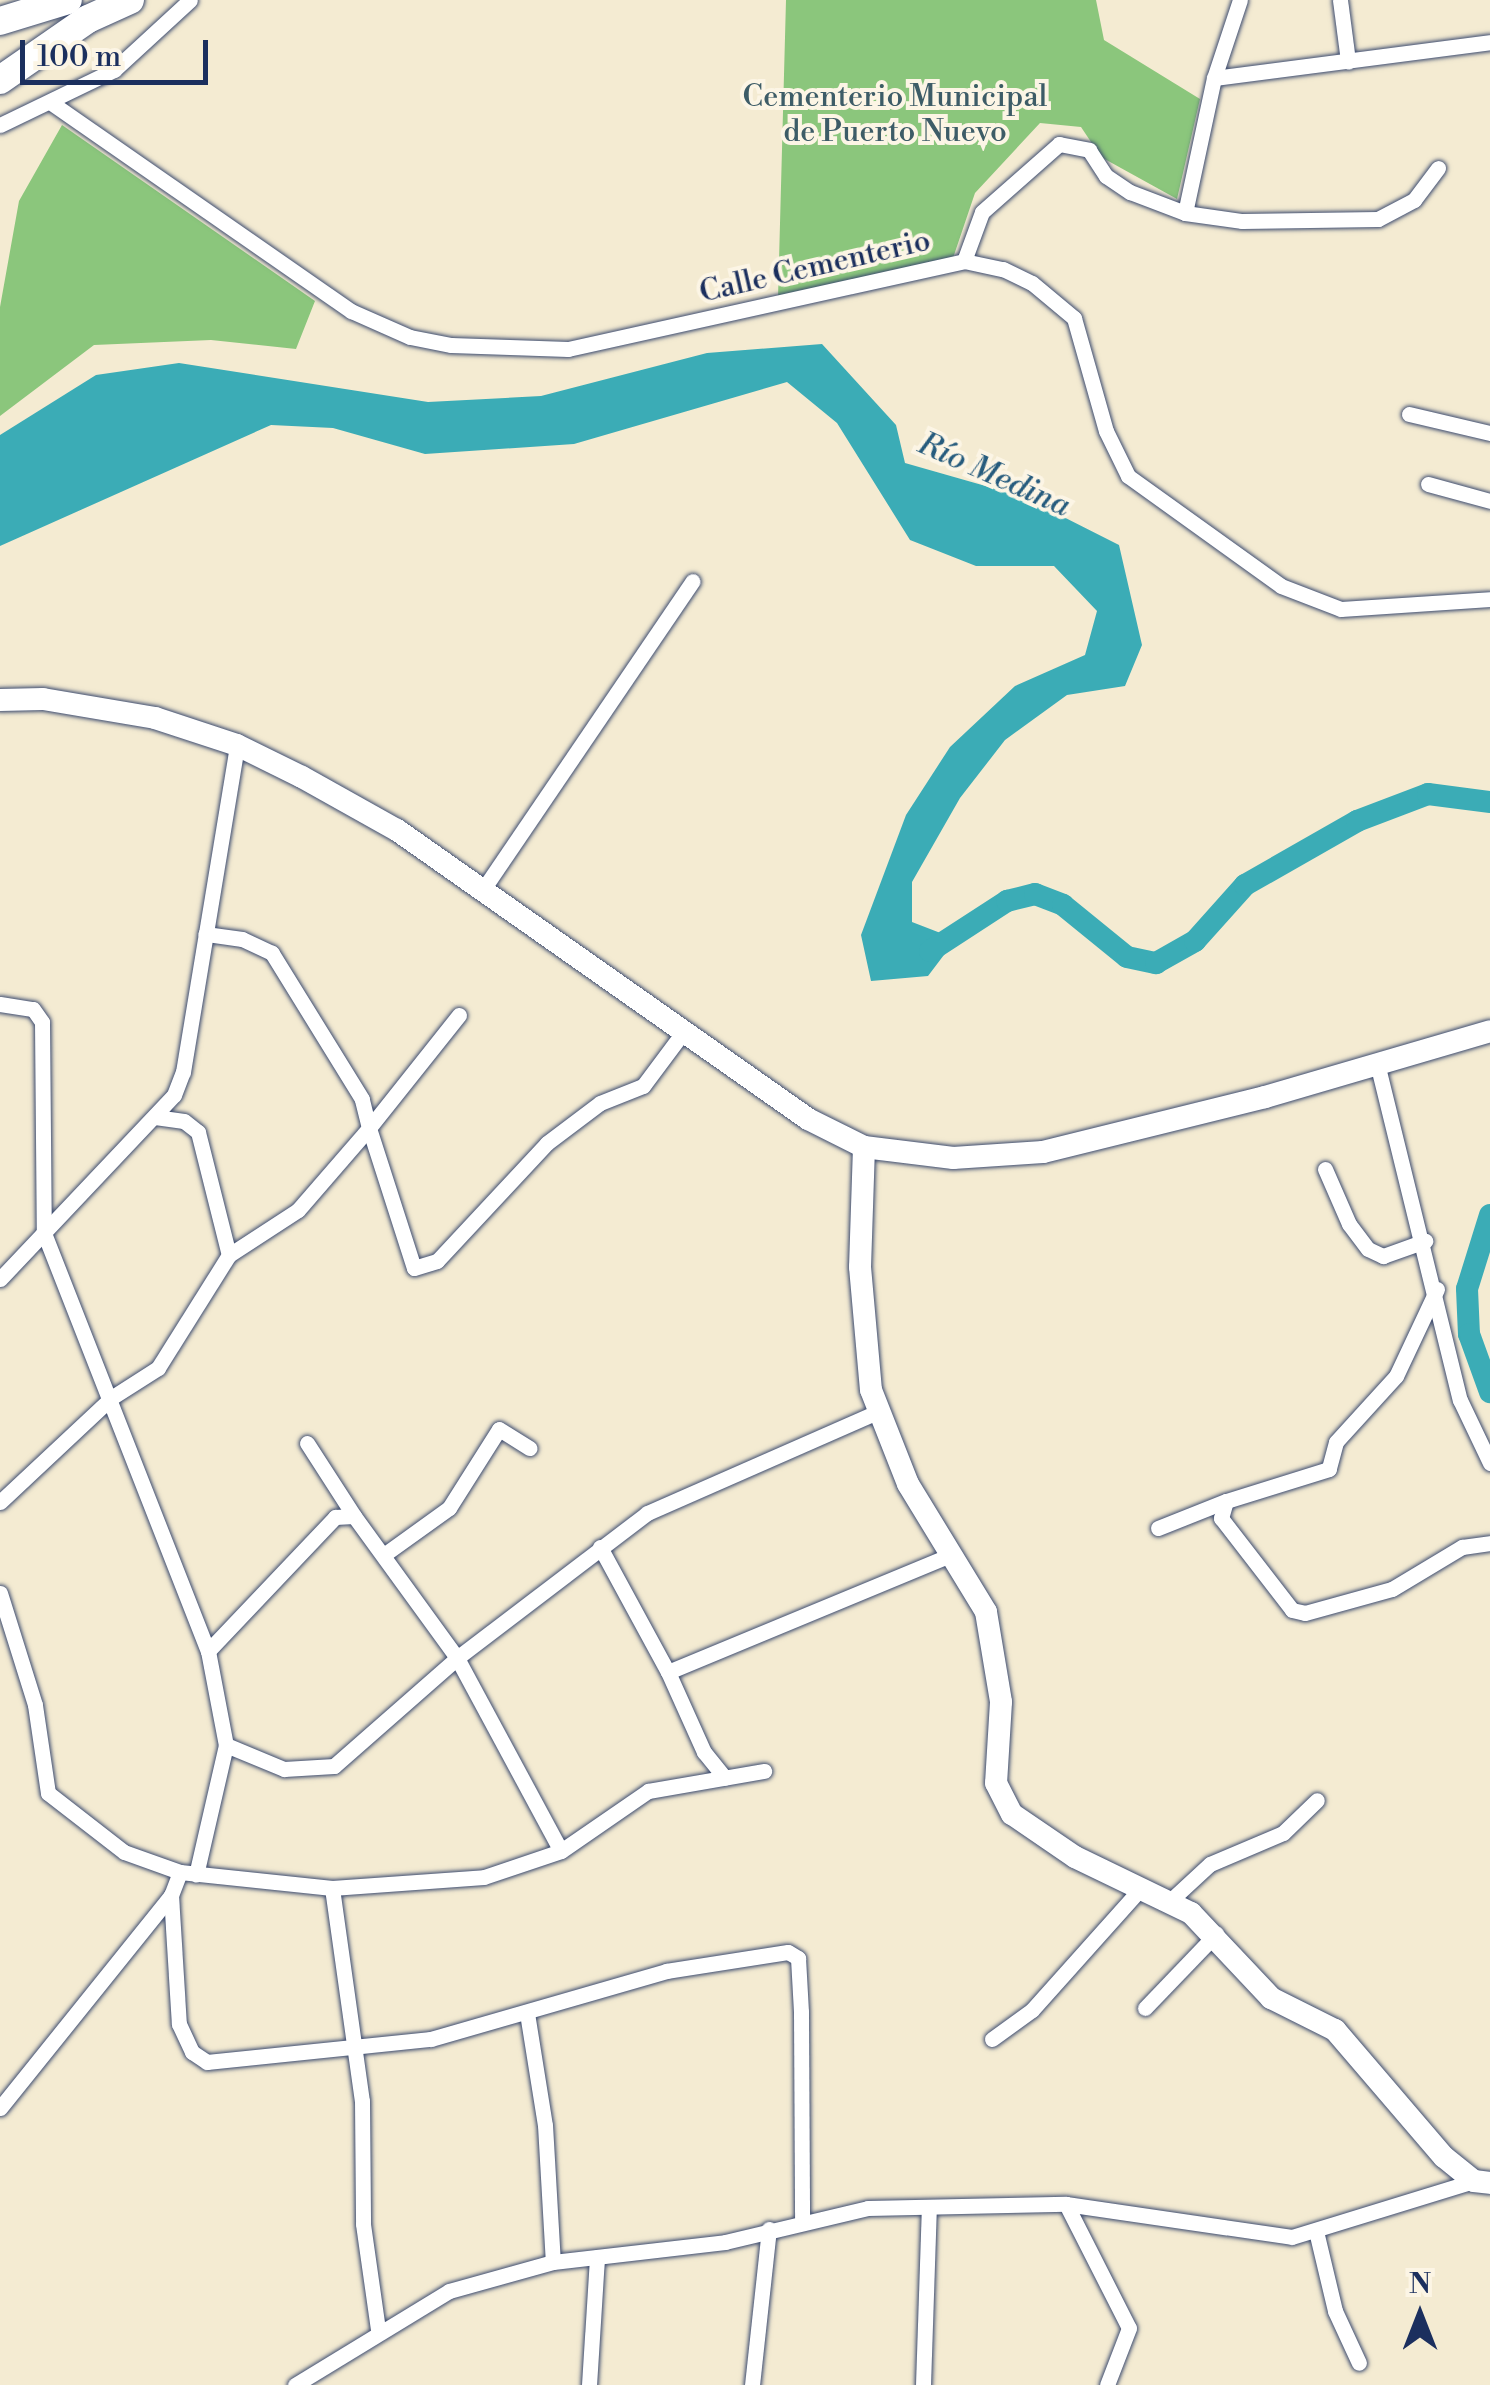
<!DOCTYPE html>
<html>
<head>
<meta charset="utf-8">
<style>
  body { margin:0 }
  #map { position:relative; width:1490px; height:2385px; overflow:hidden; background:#f4ebd2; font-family:"Libre Bodoni",serif }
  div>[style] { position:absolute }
  .green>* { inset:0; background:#8bc67c }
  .water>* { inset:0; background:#3bacb6 }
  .river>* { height:22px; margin:-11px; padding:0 11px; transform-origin:11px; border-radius:11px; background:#3bacb6 }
  .roads { filter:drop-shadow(0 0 2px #3c4b6f) drop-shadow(0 0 2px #3c4b6f) }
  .street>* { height:15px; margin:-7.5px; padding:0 7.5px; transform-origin:7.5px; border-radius:7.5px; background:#fff }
  .secondary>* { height:22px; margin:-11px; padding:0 11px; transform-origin:11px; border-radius:11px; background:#fff }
  .highway>* { height:28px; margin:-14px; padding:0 14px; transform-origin:14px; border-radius:14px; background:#fff }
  span { translate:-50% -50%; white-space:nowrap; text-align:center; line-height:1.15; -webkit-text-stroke:8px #fcf5e5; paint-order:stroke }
  .park-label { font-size:30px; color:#3d5c67 }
  .street-label { font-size:30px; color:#1b2f5e }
  .water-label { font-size:32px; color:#265b7d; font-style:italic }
  .north { position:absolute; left:1370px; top:2265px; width:100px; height:100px; -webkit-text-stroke:8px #fcf5e5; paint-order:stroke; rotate:0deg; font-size:28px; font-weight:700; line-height:40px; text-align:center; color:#1b2f5e }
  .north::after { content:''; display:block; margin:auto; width:35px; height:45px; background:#1b2f5e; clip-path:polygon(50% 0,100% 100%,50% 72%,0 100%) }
  .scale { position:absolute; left:20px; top:40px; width:188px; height:45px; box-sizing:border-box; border:5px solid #1b2f5e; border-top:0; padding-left:12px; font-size:30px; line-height:35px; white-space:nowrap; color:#1b2f5e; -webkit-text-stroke:8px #fcf5e5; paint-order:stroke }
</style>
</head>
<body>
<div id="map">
  <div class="green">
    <div style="clip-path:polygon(786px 0,1096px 0,1104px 40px,1200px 99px,1177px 199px,1101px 157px,1081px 127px,1040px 123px,975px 193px,953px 258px,778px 298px)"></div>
    <div style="clip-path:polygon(62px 125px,315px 301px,296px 349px,211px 340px,94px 345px,0 416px,0 307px,19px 201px)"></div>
  </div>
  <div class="water">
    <div style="clip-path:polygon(822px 344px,896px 425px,905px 463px,1024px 497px,1119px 545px,1142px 645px,1125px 686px,1067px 695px,1005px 740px,960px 798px,912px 882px,912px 922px,956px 939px,928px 976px,871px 981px,861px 935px,906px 815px,950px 747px,1015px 686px,1085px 655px,1097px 611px,1054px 566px,976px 566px,910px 540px,837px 423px,787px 382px,574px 444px,425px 454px,333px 428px,271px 425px,0 546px,0 435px,96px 375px,179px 363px,428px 402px,541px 396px,707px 353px)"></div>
  </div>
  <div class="river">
    <div style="left:930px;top:951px;width:92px;rotate:-33deg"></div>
    <div style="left:1007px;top:901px;width:29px;rotate:-14deg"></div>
    <div style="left:1035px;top:894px;width:30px;rotate:21deg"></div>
    <div style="left:1063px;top:905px;width:82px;rotate:39.1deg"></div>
    <div style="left:1127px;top:957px;width:30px;rotate:12deg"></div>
    <div style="left:1156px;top:963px;width:45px;rotate:-29.4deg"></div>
    <div style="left:1195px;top:941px;width:75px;rotate:-48.2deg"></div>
    <div style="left:1245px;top:885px;width:129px;rotate:-29.7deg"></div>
    <div style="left:1357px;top:821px;width:76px;rotate:-20.8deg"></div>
    <div style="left:1428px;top:794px;width:63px;rotate:7.4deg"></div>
    <div style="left:1490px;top:1215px;width:77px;rotate:107.3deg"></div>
    <div style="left:1467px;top:1289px;width:45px;rotate:87.5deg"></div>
    <div style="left:1469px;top:1334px;width:62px;rotate:70.1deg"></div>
  </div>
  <div class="roads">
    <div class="street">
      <div style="left:1340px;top:0;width:62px;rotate:82.5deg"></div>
      <div style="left:1214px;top:78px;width:278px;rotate:-7.4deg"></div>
      <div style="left:53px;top:104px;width:363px;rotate:34.8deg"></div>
      <div style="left:351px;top:311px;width:64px;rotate:23.8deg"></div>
      <div style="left:410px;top:337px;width:42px;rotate:11deg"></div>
      <div style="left:451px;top:345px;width:117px;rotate:2deg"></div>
      <div style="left:568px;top:349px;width:406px;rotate:-12.5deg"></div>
      <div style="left:964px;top:261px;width:40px;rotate:12deg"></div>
      <div style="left:1003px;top:269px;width:32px;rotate:26deg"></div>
      <div style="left:1032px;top:283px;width:55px;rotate:39.8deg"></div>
      <div style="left:1074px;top:318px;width:117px;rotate:74.2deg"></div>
      <div style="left:1106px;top:431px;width:50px;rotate:63.9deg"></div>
      <div style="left:1128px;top:476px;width:188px;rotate:35.7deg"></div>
      <div style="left:1281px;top:586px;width:64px;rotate:21deg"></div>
      <div style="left:1341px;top:609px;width:149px;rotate:-3.8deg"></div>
      <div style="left:0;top:125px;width:127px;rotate:-25.8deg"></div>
      <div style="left:114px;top:70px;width:103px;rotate:-42.6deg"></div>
      <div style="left:1185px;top:213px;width:138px;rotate:-77.9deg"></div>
      <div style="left:1214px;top:78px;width:82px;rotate:-71.6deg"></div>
      <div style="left:964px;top:261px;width:52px;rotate:-69.8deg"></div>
      <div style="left:982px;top:212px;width:103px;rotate:-41.4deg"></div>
      <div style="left:1059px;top:144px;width:31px;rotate:11deg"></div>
      <div style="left:1089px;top:150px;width:31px;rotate:57deg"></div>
      <div style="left:1106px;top:176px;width:29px;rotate:34deg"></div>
      <div style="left:1130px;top:192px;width:59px;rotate:20.9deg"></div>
      <div style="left:1185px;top:213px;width:58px;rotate:8deg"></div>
      <div style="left:1242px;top:221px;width:136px;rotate:-0.8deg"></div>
      <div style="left:1378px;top:219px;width:41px;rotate:-27.8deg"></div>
      <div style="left:1414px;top:200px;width:40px;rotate:-53deg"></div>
      <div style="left:1409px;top:414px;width:83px;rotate:13.2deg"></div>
      <div style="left:1428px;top:484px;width:64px;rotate:15.3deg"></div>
      <div style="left:484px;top:888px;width:371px;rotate:-55.8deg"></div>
      <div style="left:0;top:1004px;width:33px;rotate:9deg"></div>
      <div style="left:33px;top:1009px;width:16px;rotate:55deg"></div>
      <div style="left:42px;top:1022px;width:211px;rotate:89.5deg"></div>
      <div style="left:44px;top:1233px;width:449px;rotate:68.6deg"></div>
      <div style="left:208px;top:1651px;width:96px;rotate:79.2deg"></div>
      <div style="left:226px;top:1745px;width:133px;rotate:103deg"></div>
      <div style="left:459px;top:1015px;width:144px;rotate:128.5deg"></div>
      <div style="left:369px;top:1128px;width:147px;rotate:72.2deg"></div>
      <div style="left:414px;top:1268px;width:24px;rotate:-17deg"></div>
      <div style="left:437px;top:1261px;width:161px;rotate:-47deg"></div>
      <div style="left:547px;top:1143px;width:66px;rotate:-37deg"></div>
      <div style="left:600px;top:1103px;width:46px;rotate:-21.6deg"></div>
      <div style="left:643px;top:1086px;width:69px;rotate:-53.3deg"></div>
      <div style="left:1377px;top:1063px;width:347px;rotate:76.2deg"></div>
      <div style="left:1460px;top:1400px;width:70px;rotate:64.5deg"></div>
      <div style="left:155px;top:1117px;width:29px;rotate:8deg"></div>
      <div style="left:184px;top:1121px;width:18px;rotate:38deg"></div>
      <div style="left:198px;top:1132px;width:127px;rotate:75.9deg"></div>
      <div style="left:1325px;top:1169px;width:60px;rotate:66.4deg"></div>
      <div style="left:1349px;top:1224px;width:31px;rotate:53deg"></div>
      <div style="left:1368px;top:1249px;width:17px;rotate:25deg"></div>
      <div style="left:1383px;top:1256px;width:45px;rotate:-19.7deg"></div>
      <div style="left:0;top:1279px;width:253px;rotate:-46.6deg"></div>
      <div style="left:174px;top:1095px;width:25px;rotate:-69deg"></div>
      <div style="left:183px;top:1072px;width:331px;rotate:-80.6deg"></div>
      <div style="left:1437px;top:1289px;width:96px;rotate:115.2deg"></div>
      <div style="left:1396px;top:1376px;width:89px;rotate:132.3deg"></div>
      <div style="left:1336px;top:1442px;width:28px;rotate:105deg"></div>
      <div style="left:1329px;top:1469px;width:108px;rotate:162.7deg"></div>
      <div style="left:1226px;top:1501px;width:18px;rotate:106deg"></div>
      <div style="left:1221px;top:1518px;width:116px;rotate:52.3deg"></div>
      <div style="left:1292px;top:1610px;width:13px;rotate:13deg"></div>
      <div style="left:1305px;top:1613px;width:90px;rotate:-15.4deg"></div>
      <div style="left:1392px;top:1589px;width:82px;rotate:-31deg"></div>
      <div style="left:1462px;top:1547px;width:28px;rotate:-8deg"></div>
      <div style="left:307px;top:1443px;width:87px;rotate:57.2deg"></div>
      <div style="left:0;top:1502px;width:152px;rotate:-43.1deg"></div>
      <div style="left:111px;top:1398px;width:56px;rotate:-32.6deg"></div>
      <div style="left:158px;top:1368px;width:133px;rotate:-57.9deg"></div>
      <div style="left:229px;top:1255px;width:82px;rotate:-33.1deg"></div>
      <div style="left:298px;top:1210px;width:108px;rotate:-49.1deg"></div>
      <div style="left:369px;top:1128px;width:30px;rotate:-104deg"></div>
      <div style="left:362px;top:1099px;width:172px;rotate:-121.7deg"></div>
      <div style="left:272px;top:953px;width:33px;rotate:-155deg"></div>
      <div style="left:242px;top:939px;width:37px;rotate:-172deg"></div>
      <div style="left:1158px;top:1528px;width:73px;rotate:-21.7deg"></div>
      <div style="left:600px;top:1547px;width:142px;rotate:61.5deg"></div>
      <div style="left:668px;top:1672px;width:308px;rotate:-22.5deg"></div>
      <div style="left:385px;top:1554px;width:79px;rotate:-35.7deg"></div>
      <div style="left:449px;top:1508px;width:93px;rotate:-57.7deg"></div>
      <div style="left:499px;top:1429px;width:36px;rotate:32deg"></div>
      <div style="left:0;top:1593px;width:117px;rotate:72.6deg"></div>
      <div style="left:35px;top:1705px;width:89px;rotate:81.6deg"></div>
      <div style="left:48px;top:1793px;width:96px;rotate:37.8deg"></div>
      <div style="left:124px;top:1852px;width:59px;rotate:19.7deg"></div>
      <div style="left:180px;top:1872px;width:153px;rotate:6deg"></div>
      <div style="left:332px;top:1888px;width:152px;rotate:-4.1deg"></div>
      <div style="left:484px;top:1877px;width:81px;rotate:-18.7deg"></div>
      <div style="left:561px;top:1851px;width:106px;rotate:-34.6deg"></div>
      <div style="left:648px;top:1791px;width:118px;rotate:-9.8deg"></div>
      <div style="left:208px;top:1651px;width:185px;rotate:-46.5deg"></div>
      <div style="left:335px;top:1517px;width:19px;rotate:-3deg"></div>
      <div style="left:354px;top:1516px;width:175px;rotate:54deg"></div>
      <div style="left:457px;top:1658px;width:219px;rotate:61.7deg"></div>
      <div style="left:668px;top:1672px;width:88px;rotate:65.8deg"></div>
      <div style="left:704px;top:1752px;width:33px;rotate:51deg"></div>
      <div style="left:226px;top:1745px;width:63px;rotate:22.5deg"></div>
      <div style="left:284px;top:1769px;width:50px;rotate:-3.4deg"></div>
      <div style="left:334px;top:1766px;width:164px;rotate:-41.3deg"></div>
      <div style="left:457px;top:1658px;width:239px;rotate:-37.3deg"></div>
      <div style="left:647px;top:1513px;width:251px;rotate:-23.7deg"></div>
      <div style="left:180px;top:1872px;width:25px;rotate:111deg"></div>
      <div style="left:171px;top:1895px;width:129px;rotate:86.5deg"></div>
      <div style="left:179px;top:2024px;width:31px;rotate:65deg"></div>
      <div style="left:192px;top:2052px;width:18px;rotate:34deg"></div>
      <div style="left:207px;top:2062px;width:225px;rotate:-5.9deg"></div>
      <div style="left:431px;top:2039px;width:245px;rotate:-16.1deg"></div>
      <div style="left:666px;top:1971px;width:123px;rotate:-8.9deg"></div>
      <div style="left:788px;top:1952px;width:12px;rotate:31deg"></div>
      <div style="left:798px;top:1958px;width:54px;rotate:86.8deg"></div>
      <div style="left:801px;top:2012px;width:208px;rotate:89.7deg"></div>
      <div style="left:332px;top:1888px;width:215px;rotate:82deg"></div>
      <div style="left:362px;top:2101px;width:123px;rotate:89.5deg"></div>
      <div style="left:363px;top:2224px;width:107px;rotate:81.9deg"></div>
      <div style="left:1171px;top:1900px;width:53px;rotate:-42.7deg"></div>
      <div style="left:1210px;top:1864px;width:79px;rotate:-23deg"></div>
      <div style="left:1283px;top:1833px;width:47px;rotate:-44.1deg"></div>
      <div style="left:1145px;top:2008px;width:103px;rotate:-46.2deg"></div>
      <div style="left:527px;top:2013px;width:113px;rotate:80.9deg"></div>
      <div style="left:545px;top:2125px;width:137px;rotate:86.7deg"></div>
      <div style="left:992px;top:2039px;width:49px;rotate:-35.9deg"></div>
      <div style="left:1032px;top:2010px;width:165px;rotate:-48.2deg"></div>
      <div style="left:0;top:2108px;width:273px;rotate:-51.2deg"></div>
      <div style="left:1066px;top:2204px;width:139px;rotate:63.1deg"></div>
      <div style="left:1129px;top:2328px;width:61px;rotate:111.1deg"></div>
      <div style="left:1316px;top:2231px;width:82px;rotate:76.6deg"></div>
      <div style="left:1335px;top:2311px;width:57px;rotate:65.2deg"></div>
      <div style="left:295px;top:2385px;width:180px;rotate:-31.4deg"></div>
      <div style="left:449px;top:2291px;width:108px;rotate:-15.6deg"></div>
      <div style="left:553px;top:2262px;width:173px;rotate:-6.6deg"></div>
      <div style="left:725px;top:2242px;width:147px;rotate:-13.4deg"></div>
      <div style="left:868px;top:2208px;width:198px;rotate:-1.2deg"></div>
      <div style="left:1066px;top:2204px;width:228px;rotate:8.3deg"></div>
      <div style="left:1292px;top:2237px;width:190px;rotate:-17.1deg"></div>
      <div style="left:589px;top:2385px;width:128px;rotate:-86.4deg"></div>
      <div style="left:752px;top:2385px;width:157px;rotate:-83.8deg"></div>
      <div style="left:923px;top:2385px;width:177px;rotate:-88.1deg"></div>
    </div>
    <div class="secondary">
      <div style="left:0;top:700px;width:43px;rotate:-1.3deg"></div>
      <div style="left:43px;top:699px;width:114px;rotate:9.6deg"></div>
      <div style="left:155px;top:718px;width:86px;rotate:18.2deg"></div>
      <div style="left:237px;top:745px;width:72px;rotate:26.2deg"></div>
      <div style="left:302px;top:777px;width:109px;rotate:29.2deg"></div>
      <div style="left:397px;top:830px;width:502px;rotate:35.11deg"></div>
      <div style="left:808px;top:1119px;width:63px;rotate:26.6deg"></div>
      <div style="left:864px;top:1147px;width:90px;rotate:7deg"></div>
      <div style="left:953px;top:1158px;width:90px;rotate:-3.8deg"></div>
      <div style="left:1043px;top:1152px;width:229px;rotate:-13.9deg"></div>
      <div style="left:1265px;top:1097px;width:234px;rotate:-16.3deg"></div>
      <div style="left:864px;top:1147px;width:120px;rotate:91.9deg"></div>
      <div style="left:860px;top:1267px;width:123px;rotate:84.9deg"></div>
      <div style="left:871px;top:1390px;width:101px;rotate:68.5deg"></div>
      <div style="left:908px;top:1484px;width:150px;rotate:58.6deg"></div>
      <div style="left:986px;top:1612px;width:91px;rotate:80.5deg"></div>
      <div style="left:1001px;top:1702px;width:81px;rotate:93.5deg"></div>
      <div style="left:996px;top:1783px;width:35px;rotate:63deg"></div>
      <div style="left:1012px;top:1814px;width:76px;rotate:34.3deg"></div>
      <div style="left:1075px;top:1857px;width:129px;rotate:25.8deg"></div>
      <div style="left:1191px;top:1913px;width:117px;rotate:46.7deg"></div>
      <div style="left:1271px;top:1998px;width:72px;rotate:26.6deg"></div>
      <div style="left:1335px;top:2030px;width:167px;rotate:49.4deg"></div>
      <div style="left:1444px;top:2157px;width:38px;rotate:39deg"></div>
      <div style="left:1474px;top:2181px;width:16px;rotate:7deg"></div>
    </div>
    <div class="highway">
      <div style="left:0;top:21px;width:71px;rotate:-17.2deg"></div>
      <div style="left:0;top:80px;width:107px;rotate:-34.7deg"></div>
      <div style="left:88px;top:19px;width:46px;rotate:-24.3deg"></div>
    </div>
  </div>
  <div class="park-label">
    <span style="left:895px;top:114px">Cementerio Municipal<br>de Puerto Nuevo</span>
  </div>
  <div class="street-label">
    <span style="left:815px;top:267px;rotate:-13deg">Calle Cementerio</span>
  </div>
  <div class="water-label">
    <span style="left:994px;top:475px;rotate:24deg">Río Medina</span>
  </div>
  <div class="north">N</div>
  <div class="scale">100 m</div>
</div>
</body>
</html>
